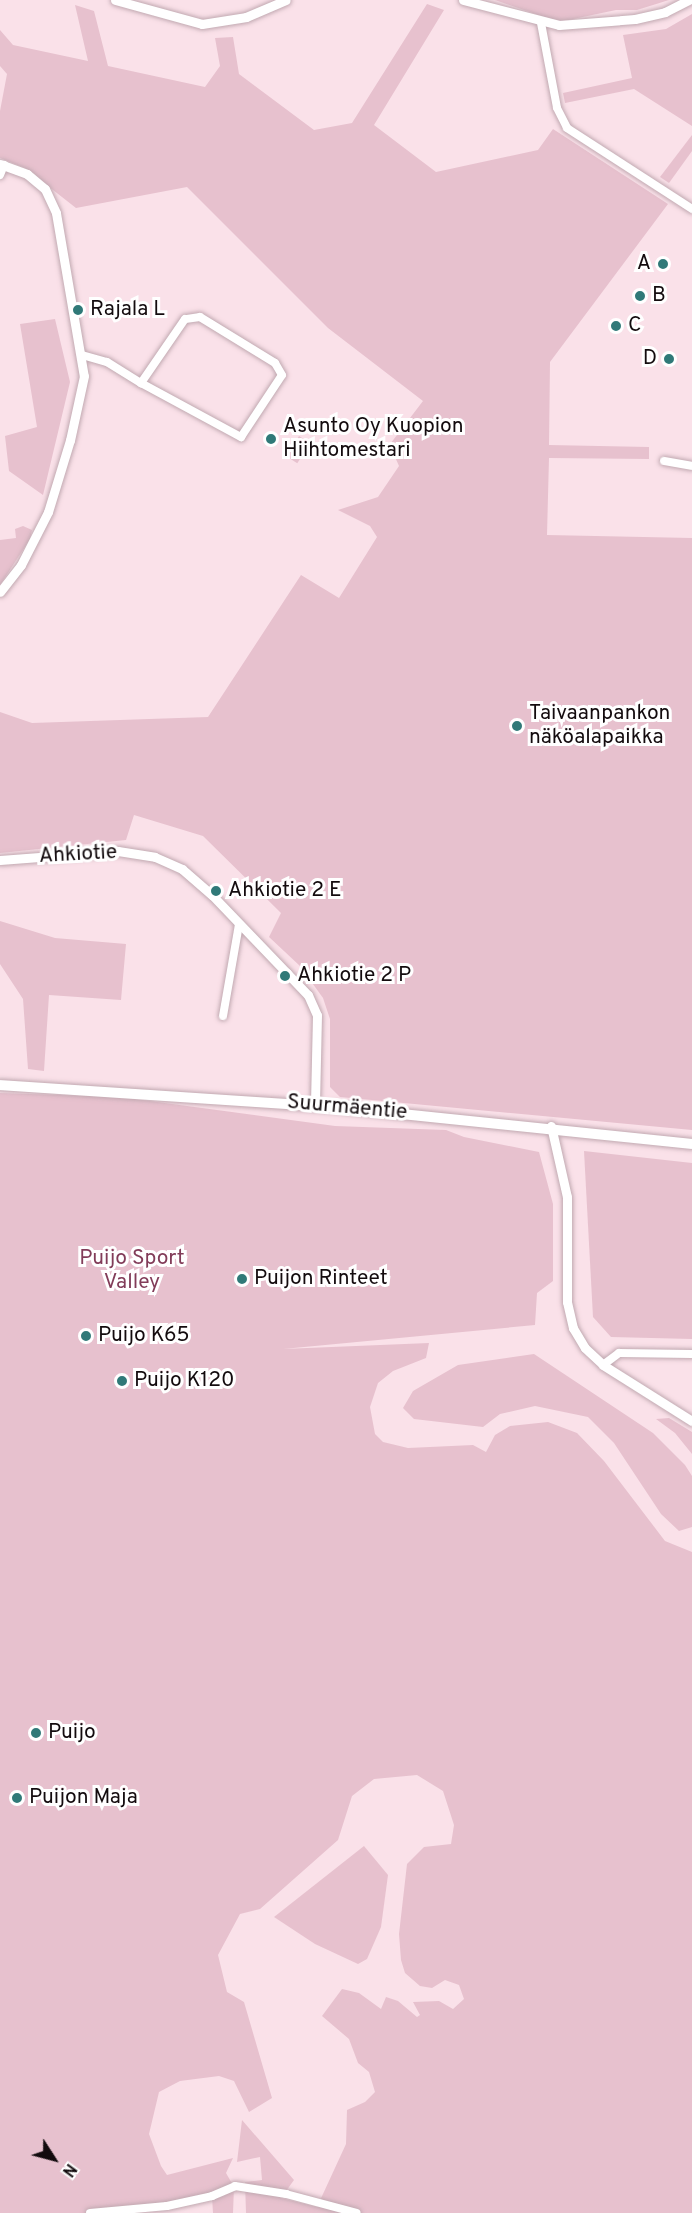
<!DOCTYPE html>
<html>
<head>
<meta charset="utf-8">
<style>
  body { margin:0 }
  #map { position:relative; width:692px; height:2213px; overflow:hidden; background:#fae1e9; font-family:Overpass,sans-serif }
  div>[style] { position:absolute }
  .green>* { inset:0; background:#e7c1ce; transform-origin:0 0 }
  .roads { filter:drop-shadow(0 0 2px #c1a9b1) drop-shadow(0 0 2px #c1a9b1) }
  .minor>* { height:8px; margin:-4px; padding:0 4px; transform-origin:4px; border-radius:4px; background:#fff }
  .tertiary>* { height:9px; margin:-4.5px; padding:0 4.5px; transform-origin:4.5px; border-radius:4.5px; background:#fff }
  .secondary>* { height:10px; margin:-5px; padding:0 5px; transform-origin:5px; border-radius:5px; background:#fff }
  .dots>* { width:16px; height:16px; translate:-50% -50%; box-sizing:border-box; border:3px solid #fff; border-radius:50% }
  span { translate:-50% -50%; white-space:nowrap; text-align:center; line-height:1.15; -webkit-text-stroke:6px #fff; paint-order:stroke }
  .poi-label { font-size:21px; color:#130b0e }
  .right { translate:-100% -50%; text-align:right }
  .left { translate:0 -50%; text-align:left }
  .street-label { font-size:21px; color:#130b0e }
  .park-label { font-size:21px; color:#823c59 }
  .north { position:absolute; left:24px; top:2129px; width:60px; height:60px; -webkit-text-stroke:4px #fff; paint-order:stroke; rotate:126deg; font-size:16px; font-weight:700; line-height:24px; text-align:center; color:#130b0e }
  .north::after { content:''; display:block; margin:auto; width:21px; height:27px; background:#130b0e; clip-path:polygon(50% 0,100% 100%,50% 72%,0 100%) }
</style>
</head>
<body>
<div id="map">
  <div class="green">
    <div style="clip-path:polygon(495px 0,669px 0,637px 10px,616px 10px,559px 22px)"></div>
    <div style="clip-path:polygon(427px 4px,444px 10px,374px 125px,436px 172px,538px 150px,553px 129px,668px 204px,550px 362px,549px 445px,649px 447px,649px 459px,549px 458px,547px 535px,692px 538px,692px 1130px,340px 1097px,330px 1087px,330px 1019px,323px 998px,300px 966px,269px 937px,281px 913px,203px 836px,134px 815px,126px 840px,0 853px,0 712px,32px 723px,208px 717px,301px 575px,339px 598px,377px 537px,370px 526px,338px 510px,378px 497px,399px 466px,395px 457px,384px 452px,423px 401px,328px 328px,187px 187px,76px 208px,25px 168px,0 158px,0 111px,7px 74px,0 66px,0 30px,13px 45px,88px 61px,75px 5px,94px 11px,108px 66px,205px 87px,220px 66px,215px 38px,233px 37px,239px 74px,314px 130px,352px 123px)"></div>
    <div style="clip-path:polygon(692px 14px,692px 126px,634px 89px,565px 103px,563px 93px,632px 78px,623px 35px,666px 29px)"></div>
    <div style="clip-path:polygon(692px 135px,692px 151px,669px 183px,660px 177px)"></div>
    <div style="clip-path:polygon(55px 319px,70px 382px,43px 495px,9px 471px,5px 436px,37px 427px,20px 324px)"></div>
    <div style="left:299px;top:436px;width:13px;height:24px;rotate:32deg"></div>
    <div style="clip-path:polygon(23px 526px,32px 530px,30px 539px,0 585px,0 540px,16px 538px,15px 529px)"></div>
    <div style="clip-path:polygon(0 921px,55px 938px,126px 944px,121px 1000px,49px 995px,44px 1071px,28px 1069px,23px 999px,0 964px)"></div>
    <div style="clip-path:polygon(0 1093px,120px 1097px,335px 1126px,446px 1130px,464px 1137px,539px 1152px,553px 1204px,553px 1281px,537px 1293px,535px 1325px,283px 1349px,429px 1343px,426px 1358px,393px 1371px,378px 1383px,370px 1407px,375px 1434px,383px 1442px,408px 1448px,473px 1445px,486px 1452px,495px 1435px,510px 1426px,548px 1422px,577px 1433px,604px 1461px,665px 1541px,692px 1552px,692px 2213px,246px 2213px,245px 2182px,262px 2180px,260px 2157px,237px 2162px,242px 2120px,294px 2180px,281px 2198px,317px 2207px,346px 2144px,347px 2110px,365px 2102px,375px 2092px,369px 2072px,358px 2063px,349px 2039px,322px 2016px,342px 1989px,359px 1993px,381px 2009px,386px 1997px,398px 2001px,417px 2017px,420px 2015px,413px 2002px,439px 2001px,453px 2009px,464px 1999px,459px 1985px,445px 1980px,432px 1988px,420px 1986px,405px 1973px,401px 1960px,399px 1934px,407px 1864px,424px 1847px,451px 1844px,454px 1825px,443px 1791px,417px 1775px,374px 1779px,352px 1796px,338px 1840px,260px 1909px,240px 1914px,218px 1955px,227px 1992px,244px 2002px,272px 2098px,249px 2112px,234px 2081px,219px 2076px,180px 2081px,159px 2092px,149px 2134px,161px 2166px,167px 2175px,233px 2158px,226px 2173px,234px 2187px,233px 2213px,213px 2213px,212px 2197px,90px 2213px,0 2213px)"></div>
    <div style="clip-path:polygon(584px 1151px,692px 1163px,692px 1339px,611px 1337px,593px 1317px)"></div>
    <div style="clip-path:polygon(534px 1354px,653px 1433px,685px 1465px,692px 1476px,692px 1527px,679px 1531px,661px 1514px,614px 1443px,588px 1417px,535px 1406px,500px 1414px,483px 1427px,414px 1419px,403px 1408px,413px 1391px,458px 1365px)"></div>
    <div style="clip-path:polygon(669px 1418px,692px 1432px,692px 1454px,675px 1433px,656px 1419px)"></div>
    <div style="clip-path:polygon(364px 1846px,388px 1875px,381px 1927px,367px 1959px,358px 1964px,315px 1944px,274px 1917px)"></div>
  </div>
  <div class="roads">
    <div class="minor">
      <div style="left:541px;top:23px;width:86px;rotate:79.3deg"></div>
      <div style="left:557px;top:108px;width:22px;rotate:63deg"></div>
      <div style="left:567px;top:128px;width:149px;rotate:32.9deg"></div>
      <div style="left:0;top:175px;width:11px;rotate:-68deg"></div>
      <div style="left:82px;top:355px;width:26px;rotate:16deg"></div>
      <div style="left:107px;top:362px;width:40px;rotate:32deg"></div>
      <div style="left:141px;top:383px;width:114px;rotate:28.4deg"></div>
      <div style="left:241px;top:437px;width:74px;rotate:-56.5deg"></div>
      <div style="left:282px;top:375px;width:14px;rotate:-120deg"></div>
      <div style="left:275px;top:363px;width:88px;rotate:-148.5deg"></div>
      <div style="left:200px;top:317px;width:15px;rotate:172deg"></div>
      <div style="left:185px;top:319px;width:78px;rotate:124.5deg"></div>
      <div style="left:664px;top:461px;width:28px;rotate:10deg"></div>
      <div style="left:223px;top:1016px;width:93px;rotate:-80.1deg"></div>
      <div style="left:603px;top:1365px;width:20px;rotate:-37deg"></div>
      <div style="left:619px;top:1353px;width:73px;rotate:0.8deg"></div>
      <div style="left:90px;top:2213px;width:77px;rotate:-5.2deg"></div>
      <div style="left:167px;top:2206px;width:46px;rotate:-12.5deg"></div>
      <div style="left:212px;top:2196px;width:25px;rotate:-23deg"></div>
      <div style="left:235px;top:2186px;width:52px;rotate:8.9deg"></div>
      <div style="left:286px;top:2194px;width:73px;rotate:15deg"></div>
    </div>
    <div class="tertiary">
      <div style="left:115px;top:0;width:90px;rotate:15.4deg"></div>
      <div style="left:202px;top:24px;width:45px;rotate:-9deg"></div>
      <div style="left:246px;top:17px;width:43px;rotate:-23deg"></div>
      <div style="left:463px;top:0;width:99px;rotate:14.6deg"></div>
      <div style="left:559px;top:25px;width:76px;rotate:-4.5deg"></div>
      <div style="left:635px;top:19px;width:31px;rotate:-13deg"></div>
      <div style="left:665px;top:12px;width:27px;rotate:-27deg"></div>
      <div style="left:0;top:164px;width:29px;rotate:20deg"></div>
      <div style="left:27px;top:174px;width:23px;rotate:40deg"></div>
      <div style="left:45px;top:189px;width:26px;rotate:65deg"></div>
      <div style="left:56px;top:213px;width:165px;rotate:80.3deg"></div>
      <div style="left:84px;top:376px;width:66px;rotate:102.3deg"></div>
      <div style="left:70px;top:440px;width:75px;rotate:107deg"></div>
      <div style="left:48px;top:512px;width:59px;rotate:117deg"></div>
      <div style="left:21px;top:565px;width:34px;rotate:128deg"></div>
      <div style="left:0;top:860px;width:118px;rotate:-4.4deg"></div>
      <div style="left:118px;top:851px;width:37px;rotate:9deg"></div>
      <div style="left:155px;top:857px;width:30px;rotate:24deg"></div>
      <div style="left:182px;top:869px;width:40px;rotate:41deg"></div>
      <div style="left:212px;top:895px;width:139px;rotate:46.2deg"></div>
      <div style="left:308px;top:995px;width:22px;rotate:66deg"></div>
      <div style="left:317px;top:1015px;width:90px;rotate:91.3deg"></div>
      <div style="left:551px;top:1126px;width:73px;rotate:77.3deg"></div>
      <div style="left:567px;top:1197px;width:105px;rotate:90deg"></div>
      <div style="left:567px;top:1302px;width:27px;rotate:77deg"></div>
      <div style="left:573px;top:1328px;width:23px;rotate:59deg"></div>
      <div style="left:585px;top:1348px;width:25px;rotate:43deg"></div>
      <div style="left:603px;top:1365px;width:105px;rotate:32.2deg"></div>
    </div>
    <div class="secondary">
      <div style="left:0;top:1085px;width:335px;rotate:3.8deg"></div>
      <div style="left:334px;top:1107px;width:360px;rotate:5.9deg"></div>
    </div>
  </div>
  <div class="dots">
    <div style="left:663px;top:264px;background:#307978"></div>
    <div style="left:640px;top:296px;background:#307978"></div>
    <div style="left:78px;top:310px;background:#307978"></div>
    <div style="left:616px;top:326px;background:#307978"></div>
    <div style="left:669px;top:359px;background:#307978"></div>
    <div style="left:271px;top:439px;background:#307978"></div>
    <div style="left:517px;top:726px;background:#307978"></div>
    <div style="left:216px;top:891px;background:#307978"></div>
    <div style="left:285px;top:976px;background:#307978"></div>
    <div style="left:242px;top:1279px;background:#307978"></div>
    <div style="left:86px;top:1336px;background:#307978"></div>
    <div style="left:122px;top:1381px;background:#307978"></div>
    <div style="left:36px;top:1733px;background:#307978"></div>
    <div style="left:17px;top:1798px;background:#307978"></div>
  </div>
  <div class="poi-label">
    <span class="right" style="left:651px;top:264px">A</span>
    <span class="left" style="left:652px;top:296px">B</span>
    <span class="left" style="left:90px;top:310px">Rajala L</span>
    <span class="left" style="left:628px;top:326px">C</span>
    <span class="right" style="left:657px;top:359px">D</span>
    <span class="left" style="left:283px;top:439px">Asunto Oy Kuopion<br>Hiihtomestari</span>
    <span class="left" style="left:529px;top:726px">Taivaanpankon<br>näköalapaikka</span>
    <span class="left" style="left:228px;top:891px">Ahkiotie 2 E</span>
    <span class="left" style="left:297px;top:976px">Ahkiotie 2 P</span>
    <span class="left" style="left:254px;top:1279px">Puijon Rinteet</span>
    <span class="left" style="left:98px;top:1336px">Puijo K65</span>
    <span class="left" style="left:134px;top:1381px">Puijo K120</span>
    <span class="left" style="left:48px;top:1733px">Puijo</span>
    <span class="left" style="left:29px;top:1798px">Puijon Maja</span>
  </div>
  <div class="street-label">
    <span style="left:78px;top:855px;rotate:-3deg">Ahkiotie</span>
    <span style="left:347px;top:1108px;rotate:5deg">Suurmäentie</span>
  </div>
  <div class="park-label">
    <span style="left:132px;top:1271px">Puijo Sport<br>Valley</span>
  </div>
  <div class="north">N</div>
</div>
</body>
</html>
